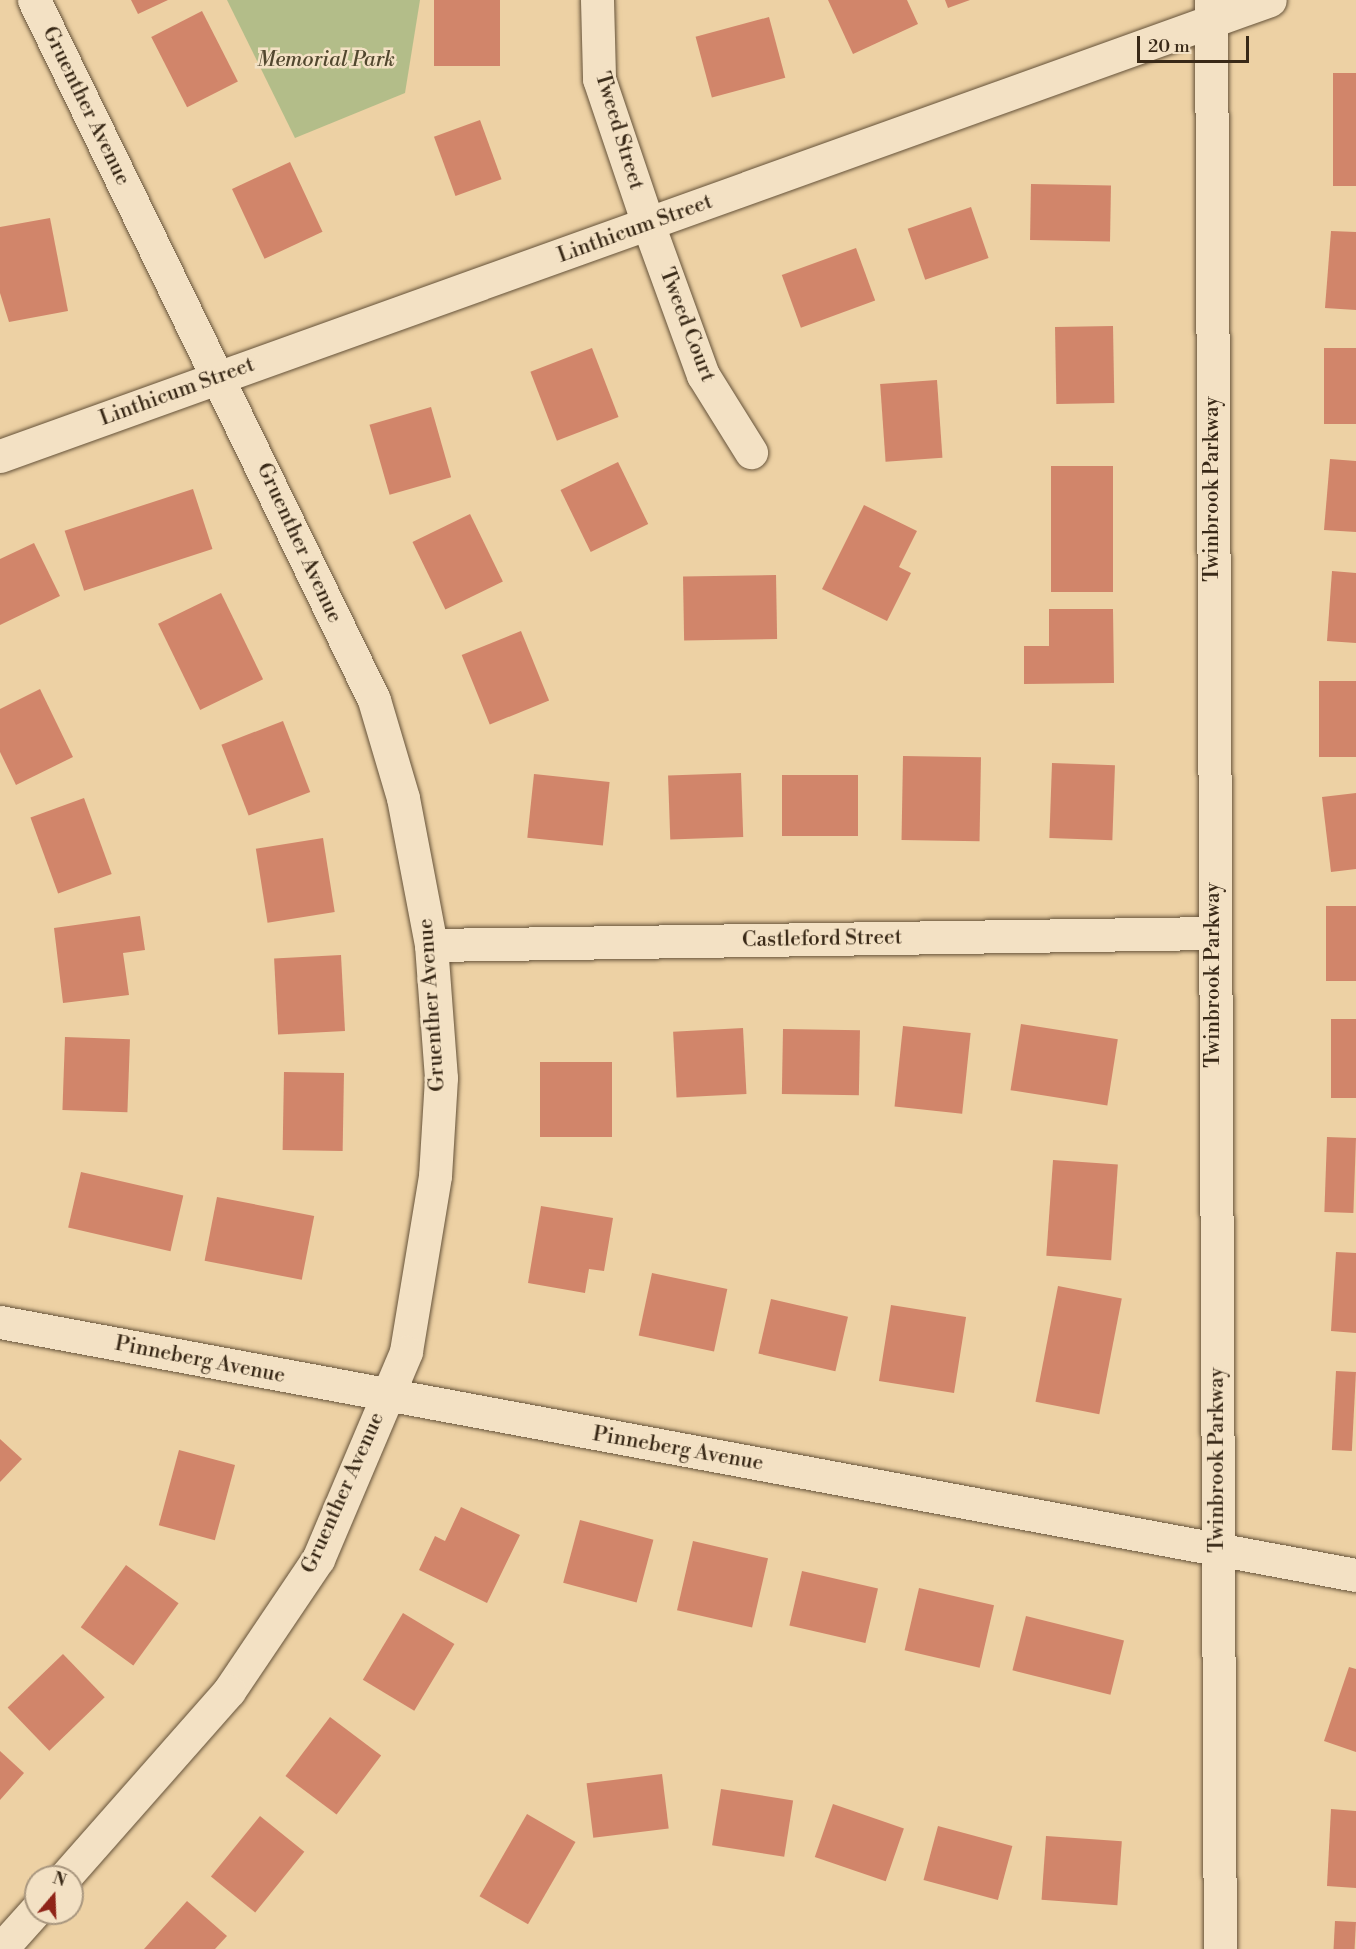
<!DOCTYPE html>
<html>
<head>
<meta charset="utf-8">
<style>
  body { margin:0 }
  #map { position:relative; width:1356px; height:1949px; overflow:hidden; background:#edd1a4; font-family:"Libre Bodoni",serif }
  div>[style] { position:absolute }
  .green>* { inset:0; background:#b3bd89 }
  .building>* { inset:0; background:#d1856a; transform-origin:0 0 }
  .roads { filter:drop-shadow(0 0 2px #66533a) drop-shadow(0 0 2px #66533a) }
  .street>* { height:33px; margin:-16.5px; padding:0 16.5px; transform-origin:16.5px; border-radius:16.5px; background:#f3e1c4 }
  .secondary>* { height:33px; margin:-16.5px; padding:0 16.5px; transform-origin:16.5px; border-radius:16.5px; background:#f3e1c4 }
  span { translate:-50% -50%; white-space:nowrap; text-align:center; line-height:1.15; -webkit-text-stroke:5px #f3e1c4; paint-order:stroke }
  .park-label { font-size:21px; color:#51472e; font-style:italic }
  .street-label { font-size:21px; color:#392917 }
  .north { position:absolute; left:24px; top:1865px; width:60px; height:60px; box-sizing:border-box; background:#f3e1c4; border:2px solid #a9977f; border-radius:50%; rotate:19deg; font-size:16px; font-weight:700; line-height:24px; text-align:center; color:#392917 }
  .north::after { content:''; display:block; margin:auto; width:21px; height:27px; background:#8f2418; clip-path:polygon(50% 0,100% 100%,50% 72%,0 100%) }
  .scale { position:absolute; left:1137px; top:36px; width:112px; height:27px; box-sizing:border-box; border:3px solid #392917; border-top:0; padding-left:8px; font-size:18px; line-height:21px; white-space:nowrap; color:#392917; -webkit-text-stroke:4px #f3e1c4; paint-order:stroke }
</style>
</head>
<body>
<div id="map">
  <div class="green">
    <div style="clip-path:polygon(227px 0,420px 0,405px 93px,295px 138px)"></div>
  </div>
  <div class="building">
    <div style="clip-path:polygon(131px 0,168px 0,138px 14px)"></div>
    <div style="left:434px;top:0;width:66px;height:66px"></div>
    <div style="clip-path:polygon(828px 0,907px 0,918px 24px,853px 54px)"></div>
    <div style="clip-path:polygon(945px 0,970px 0,948px 8px)"></div>
    <div style="left:202px;top:11px;width:79px;height:57px;rotate:63deg"></div>
    <div style="left:769px;top:17px;width:63px;height:76px;rotate:75deg"></div>
    <div style="left:1333px;top:73px;width:23px;height:113px"></div>
    <div style="left:480px;top:120px;width:63px;height:49px;rotate:70deg"></div>
    <div style="left:290px;top:162px;width:77px;height:64px;rotate:65deg"></div>
    <div style="left:1031px;top:184px;width:80px;height:56px;rotate:1deg"></div>
    <div style="left:971px;top:207px;width:54px;height:67px;rotate:71deg"></div>
    <div style="clip-path:polygon(50px 218px,68px 311px,9px 322px,0 293px,0 227px)"></div>
    <div style="clip-path:polygon(1331px 231px,1356px 232px,1356px 310px,1325px 308px)"></div>
    <div style="left:856px;top:248px;width:56px;height:79px;rotate:70deg"></div>
    <div style="left:1113px;top:326px;width:77px;height:58px;rotate:89deg"></div>
    <div style="left:592px;top:348px;width:74px;height:66px;rotate:69deg"></div>
    <div style="left:1324px;top:348px;width:32px;height:76px"></div>
    <div style="left:937px;top:380px;width:78px;height:57px;rotate:86deg"></div>
    <div style="left:431px;top:407px;width:73px;height:64px;rotate:74deg"></div>
    <div style="clip-path:polygon(1330px 459px,1356px 461px,1356px 532px,1324px 530px)"></div>
    <div style="left:618px;top:462px;width:69px;height:64px;rotate:64deg"></div>
    <div style="left:1051px;top:466px;width:62px;height:126px"></div>
    <div style="left:193px;top:489px;width:63px;height:135px;rotate:72deg"></div>
    <div style="clip-path:polygon(864px 505px,917px 531px,899px 567px,911px 573px,887px 621px,822px 589px)"></div>
    <div style="left:470px;top:514px;width:75px;height:64px;rotate:64deg"></div>
    <div style="clip-path:polygon(34px 543px,60px 596px,0 625px,0 559px)"></div>
    <div style="clip-path:polygon(1332px 571px,1356px 573px,1356px 643px,1327px 641px)"></div>
    <div style="left:776px;top:575px;width:64px;height:93px;rotate:89deg"></div>
    <div style="left:221px;top:593px;width:96px;height:70px;rotate:64deg"></div>
    <div style="clip-path:polygon(1049px 609px,1113px 609px,1114px 683px,1024px 684px,1024px 646px,1049px 646px)"></div>
    <div style="left:521px;top:631px;width:75px;height:64px;rotate:68deg"></div>
    <div style="left:1319px;top:681px;width:37px;height:76px"></div>
    <div style="clip-path:polygon(40px 689px,73px 757px,16px 785px,0 752px,0 709px)"></div>
    <div style="left:283px;top:721px;width:76px;height:66px;rotate:69deg"></div>
    <div style="left:903px;top:756px;width:78px;height:84px;rotate:1deg"></div>
    <div style="left:1052px;top:763px;width:63px;height:75px;rotate:2deg"></div>
    <div style="left:741px;top:773px;width:64px;height:73px;rotate:88deg"></div>
    <div style="left:534px;top:774px;width:76px;height:64px;rotate:6deg"></div>
    <div style="left:782px;top:775px;width:76px;height:61px"></div>
    <div style="clip-path:polygon(1356px 793px,1356px 869px,1331px 872px,1322px 797px)"></div>
    <div style="left:84px;top:798px;width:81px;height:57px;rotate:70deg"></div>
    <div style="left:323px;top:838px;width:75px;height:68px;rotate:81deg"></div>
    <div style="left:1356px;top:906px;width:75px;height:30px;rotate:90deg"></div>
    <div style="clip-path:polygon(140px 916px,145px 950px,123px 953px,129px 995px,63px 1003px,54px 928px)"></div>
    <div style="left:341px;top:955px;width:76px;height:67px;rotate:87deg"></div>
    <div style="left:1356px;top:1019px;width:79px;height:25px;rotate:90deg"></div>
    <div style="left:1021px;top:1024px;width:98px;height:67px;rotate:9deg"></div>
    <div style="left:903px;top:1026px;width:68px;height:81px;rotate:6deg"></div>
    <div style="left:743px;top:1028px;width:66px;height:70px;rotate:87deg"></div>
    <div style="left:783px;top:1029px;width:77px;height:65px;rotate:1deg"></div>
    <div style="left:65px;top:1037px;width:65px;height:73px;rotate:2deg"></div>
    <div style="left:540px;top:1062px;width:72px;height:75px"></div>
    <div style="left:284px;top:1072px;width:60px;height:78px;rotate:1deg"></div>
    <div style="left:1327px;top:1137px;width:29px;height:75px;rotate:2deg"></div>
    <div style="left:1053px;top:1160px;width:65px;height:96px;rotate:4deg"></div>
    <div style="left:81px;top:1172px;width:105px;height:57px;rotate:13deg"></div>
    <div style="left:217px;top:1197px;width:99px;height:65px;rotate:11deg"></div>
    <div style="clip-path:polygon(541px 1206px,613px 1218px,604px 1271px,589px 1269px,585px 1293px,528px 1283px)"></div>
    <div style="clip-path:polygon(1336px 1252px,1356px 1253px,1356px 1333px,1331px 1331px)"></div>
    <div style="left:652px;top:1273px;width:77px;height:64px;rotate:12deg"></div>
    <div style="left:1058px;top:1286px;width:65px;height:118px;rotate:11deg"></div>
    <div style="left:771px;top:1299px;width:79px;height:56px;rotate:13deg"></div>
    <div style="left:891px;top:1305px;width:76px;height:77px;rotate:9deg"></div>
    <div style="left:1336px;top:1371px;width:20px;height:79px;rotate:3deg"></div>
    <div style="clip-path:polygon(0 1439px,22px 1459px,0 1482px)"></div>
    <div style="left:179px;top:1450px;width:58px;height:78px;rotate:15deg"></div>
    <div style="clip-path:polygon(461px 1507px,520px 1535px,487px 1603px,419px 1570px,435px 1536px,445px 1541px)"></div>
    <div style="left:580px;top:1520px;width:76px;height:65px;rotate:15deg"></div>
    <div style="left:693px;top:1541px;width:77px;height:71px;rotate:13deg"></div>
    <div style="left:126px;top:1565px;width:65px;height:77px;rotate:36deg"></div>
    <div style="left:802px;top:1571px;width:78px;height:56px;rotate:13deg"></div>
    <div style="left:919px;top:1588px;width:77px;height:64px;rotate:13deg"></div>
    <div style="left:403px;top:1613px;width:60px;height:78px;rotate:31deg"></div>
    <div style="left:1026px;top:1616px;width:101px;height:56px;rotate:14deg"></div>
    <div style="left:63px;top:1654px;width:60px;height:77px;rotate:46deg"></div>
    <div style="clip-path:polygon(1349px 1667px,1356px 1669px,1356px 1752px,1324px 1741px)"></div>
    <div style="left:330px;top:1717px;width:64px;height:74px;rotate:37deg"></div>
    <div style="clip-path:polygon(0 1751px,24px 1773px,0 1800px)"></div>
    <div style="left:662px;top:1774px;width:55px;height:76px;rotate:83deg"></div>
    <div style="left:721px;top:1789px;width:73px;height:57px;rotate:9deg"></div>
    <div style="left:833px;top:1804px;width:75px;height:56px;rotate:19deg"></div>
    <div style="clip-path:polygon(1331px 1809px,1356px 1811px,1356px 1888px,1327px 1886px)"></div>
    <div style="left:527px;top:1814px;width:56px;height:95px;rotate:30deg"></div>
    <div style="left:260px;top:1816px;width:57px;height:78px;rotate:39deg"></div>
    <div style="left:938px;top:1826px;width:77px;height:56px;rotate:15deg"></div>
    <div style="left:1046px;top:1836px;width:76px;height:64px;rotate:4deg"></div>
    <div style="clip-path:polygon(187px 1901px,227px 1936px,215px 1949px,144px 1949px)"></div>
    <div style="left:1335px;top:1921px;width:21px;height:28px;rotate:3deg"></div>
  </div>
  <div class="roads">
    <div class="street">
      <div style="left:34px;top:0;width:778px;rotate:64.09deg"></div>
      <div style="left:374px;top:700px;width:102px;rotate:73.5deg"></div>
      <div style="left:403px;top:798px;width:150px;rotate:79.2deg"></div>
      <div style="left:431px;top:945px;width:133px;rotate:85.7deg"></div>
      <div style="left:441px;top:1078px;width:98px;rotate:93.5deg"></div>
      <div style="left:435px;top:1176px;width:178px;rotate:99.4deg"></div>
      <div style="left:406px;top:1352px;width:225px;rotate:113deg"></div>
      <div style="left:318px;top:1559px;width:159px;rotate:124deg"></div>
      <div style="left:229px;top:1691px;width:248px;rotate:131.4deg"></div>
      <div style="left:597px;top:0;width:79px;rotate:88.5deg"></div>
      <div style="left:599px;top:79px;width:153px;rotate:71.3deg"></div>
      <div style="left:648px;top:224px;width:161px;rotate:70deg"></div>
      <div style="left:703px;top:375px;width:91px;rotate:58.1deg"></div>
      <div style="left:0;top:456px;width:1349px;rotate:-19.75deg"></div>
      <div style="left:431px;top:945px;width:782px;rotate:-0.88deg"></div>
      <div style="left:0;top:1322px;width:1379px;rotate:10.57deg"></div>
      <div style="left:1px;top:1949px;width:52px;rotate:-48.1deg"></div>
    </div>
    <div class="secondary">
      <div style="left:1211px;top:0;width:1949px;rotate:89.74deg"></div>
    </div>
  </div>
  <div class="park-label">
    <span style="left:326px;top:60px">Memorial Park</span>
  </div>
  <div class="street-label">
    <span style="left:86px;top:106px;rotate:64deg">Gruenther Avenue</span>
    <span style="left:619px;top:131px;rotate:73deg">Tweed Street</span>
    <span style="left:635px;top:229px;rotate:-20deg">Linthicum Street</span>
    <span style="left:687px;top:325px;rotate:69deg">Tweed Court</span>
    <span style="left:177px;top:392px;rotate:-20deg">Linthicum Street</span>
    <span style="left:1212px;top:489px;rotate:-90deg">Twinbrook Parkway</span>
    <span style="left:299px;top:543px;rotate:65deg">Gruenther Avenue</span>
    <span style="left:822px;top:939px;rotate:-1deg">Castleford Street</span>
    <span style="left:1213px;top:975px;rotate:-90deg">Twinbrook Parkway</span>
    <span style="left:432px;top:1005px;rotate:-94deg">Gruenther Avenue</span>
    <span style="left:200px;top:1360px;rotate:11deg">Pinneberg Avenue</span>
    <span style="left:678px;top:1449px;rotate:10deg">Pinneberg Avenue</span>
    <span style="left:1217px;top:1460px;rotate:-90deg">Twinbrook Parkway</span>
    <span style="left:343px;top:1493px;rotate:-66deg">Gruenther Avenue</span>
  </div>
  <div class="north">N</div>
  <div class="scale">20 m</div>
</div>
</body>
</html>
